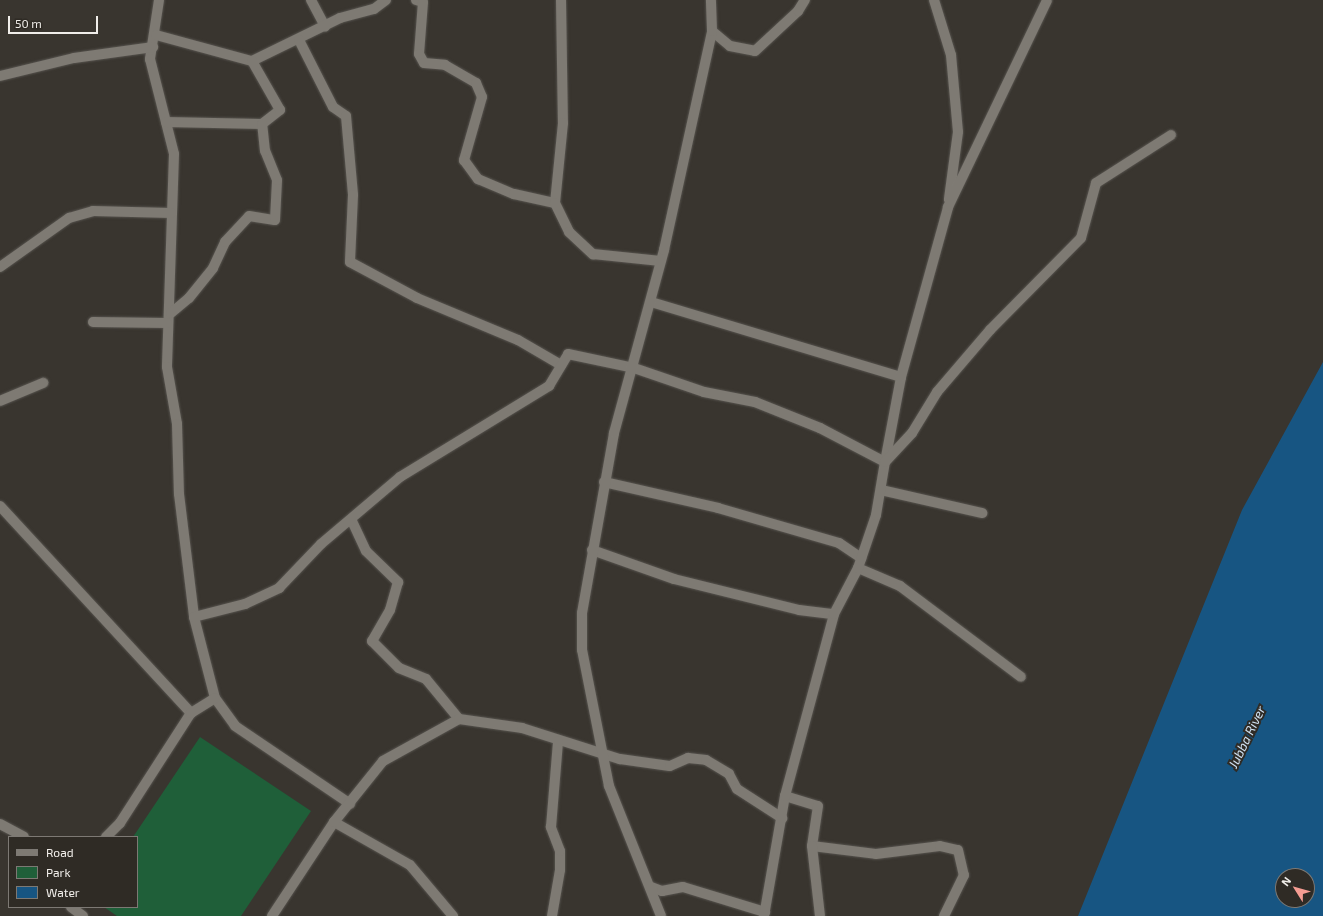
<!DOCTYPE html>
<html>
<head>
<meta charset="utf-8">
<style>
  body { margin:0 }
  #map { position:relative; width:1323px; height:916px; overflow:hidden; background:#39352f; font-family:"Exo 2",sans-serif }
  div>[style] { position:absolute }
  .green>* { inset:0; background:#1f5f39 }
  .water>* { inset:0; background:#175582 }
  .roads { filter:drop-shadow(0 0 1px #56534e) drop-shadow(0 0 1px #56534e) }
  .minor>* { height:10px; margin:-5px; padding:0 5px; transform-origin:5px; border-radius:5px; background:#7e7a73 }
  span { translate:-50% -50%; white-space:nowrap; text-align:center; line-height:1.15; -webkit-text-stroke:4px #2f2b25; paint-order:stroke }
  .water-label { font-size:13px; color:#d0e2f3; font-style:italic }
  .legend { position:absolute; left:8px; top:836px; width:130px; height:72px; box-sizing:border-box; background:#2f2b25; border:1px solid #7d7974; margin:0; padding:5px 7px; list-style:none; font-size:12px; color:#f1eeea }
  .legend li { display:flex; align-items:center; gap:8px; height:20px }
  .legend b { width:20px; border:1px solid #7d7974 }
  .north { position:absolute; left:1275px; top:868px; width:40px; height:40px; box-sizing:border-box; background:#2f2b25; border:1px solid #7d7974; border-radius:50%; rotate:307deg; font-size:11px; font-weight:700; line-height:16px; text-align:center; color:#f1eeea }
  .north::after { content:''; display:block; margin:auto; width:14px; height:18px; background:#f59c92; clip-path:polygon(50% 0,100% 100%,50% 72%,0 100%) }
  .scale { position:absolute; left:8px; top:16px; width:90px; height:18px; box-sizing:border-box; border:2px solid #f1eeea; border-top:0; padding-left:5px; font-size:12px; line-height:14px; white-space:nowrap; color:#f1eeea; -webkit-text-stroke:3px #2f2b25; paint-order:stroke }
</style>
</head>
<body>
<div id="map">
  <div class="green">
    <div style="clip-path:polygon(200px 737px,311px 811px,241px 916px,117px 916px,104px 907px,137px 907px,137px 837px,133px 837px)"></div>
  </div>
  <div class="water">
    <div style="clip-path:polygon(evenodd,1323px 362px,1323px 916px,1078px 916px,1242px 510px,1323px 362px,1283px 876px,1307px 876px,1307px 900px,1283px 900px,1283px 876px)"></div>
  </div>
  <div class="roads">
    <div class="minor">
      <div style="left:159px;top:0;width:60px;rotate:98.7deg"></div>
      <div style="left:150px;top:59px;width:98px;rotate:75.8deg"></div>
      <div style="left:174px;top:154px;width:213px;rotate:91.9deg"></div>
      <div style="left:167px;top:367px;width:58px;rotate:80deg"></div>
      <div style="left:177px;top:424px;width:70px;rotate:88.4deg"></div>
      <div style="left:179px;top:494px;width:124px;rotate:83deg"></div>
      <div style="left:194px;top:617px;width:84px;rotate:75.5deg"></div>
      <div style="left:215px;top:698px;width:34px;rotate:54deg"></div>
      <div style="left:235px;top:726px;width:139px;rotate:34.1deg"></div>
      <div style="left:311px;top:0;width:30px;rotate:62deg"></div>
      <div style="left:416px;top:0;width:7px;rotate:16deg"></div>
      <div style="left:423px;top:2px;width:52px;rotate:94.4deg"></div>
      <div style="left:419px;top:54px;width:10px;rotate:61deg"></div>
      <div style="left:424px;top:63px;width:21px;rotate:5deg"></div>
      <div style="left:445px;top:65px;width:36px;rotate:30deg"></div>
      <div style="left:476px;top:83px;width:15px;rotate:67deg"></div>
      <div style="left:482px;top:97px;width:66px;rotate:105.9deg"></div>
      <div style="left:464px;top:160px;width:24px;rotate:54deg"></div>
      <div style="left:478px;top:179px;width:39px;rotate:23deg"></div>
      <div style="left:514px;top:194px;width:42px;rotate:12.4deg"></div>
      <div style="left:561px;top:0;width:123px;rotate:89.1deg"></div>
      <div style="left:563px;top:123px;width:80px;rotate:95.7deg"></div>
      <div style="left:555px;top:203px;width:32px;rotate:64deg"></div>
      <div style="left:569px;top:232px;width:33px;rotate:43deg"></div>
      <div style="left:593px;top:254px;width:68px;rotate:5.9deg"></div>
      <div style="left:934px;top:0;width:58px;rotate:72.8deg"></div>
      <div style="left:951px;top:55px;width:77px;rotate:84.8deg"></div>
      <div style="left:958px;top:132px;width:68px;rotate:97.7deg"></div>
      <div style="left:712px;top:31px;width:23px;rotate:40deg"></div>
      <div style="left:730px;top:46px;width:25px;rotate:11deg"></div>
      <div style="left:755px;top:51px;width:59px;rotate:-42.9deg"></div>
      <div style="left:798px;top:11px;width:13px;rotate:-58deg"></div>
      <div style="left:156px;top:35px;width:99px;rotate:15.2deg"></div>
      <div style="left:252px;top:61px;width:98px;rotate:-26deg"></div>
      <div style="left:340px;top:18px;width:35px;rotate:-15deg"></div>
      <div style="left:374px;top:9px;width:15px;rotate:-37deg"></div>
      <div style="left:299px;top:40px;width:75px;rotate:63.1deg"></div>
      <div style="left:333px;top:107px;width:16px;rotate:35deg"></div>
      <div style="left:346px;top:116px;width:79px;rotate:84.9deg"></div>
      <div style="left:353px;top:195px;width:67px;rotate:92.6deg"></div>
      <div style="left:350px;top:262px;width:76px;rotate:28.2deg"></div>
      <div style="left:417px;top:298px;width:109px;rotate:22.6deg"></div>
      <div style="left:518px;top:340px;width:50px;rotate:30.2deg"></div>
      <div style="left:0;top:76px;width:76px;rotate:-13.7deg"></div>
      <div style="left:74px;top:58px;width:80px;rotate:-7.9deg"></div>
      <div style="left:166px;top:122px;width:96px;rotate:1.2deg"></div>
      <div style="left:262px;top:124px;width:23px;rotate:-38deg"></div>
      <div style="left:280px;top:110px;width:56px;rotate:-119.7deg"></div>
      <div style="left:0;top:267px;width:85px;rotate:-35.4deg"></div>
      <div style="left:69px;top:218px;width:25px;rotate:-16deg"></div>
      <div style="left:93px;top:211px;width:78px;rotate:1.5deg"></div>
      <div style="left:651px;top:302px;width:261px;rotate:16.7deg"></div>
      <div style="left:171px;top:313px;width:23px;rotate:-40deg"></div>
      <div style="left:189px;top:298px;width:38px;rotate:-51deg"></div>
      <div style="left:213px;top:268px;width:29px;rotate:-65deg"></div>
      <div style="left:225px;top:242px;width:35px;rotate:-47deg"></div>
      <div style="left:249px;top:216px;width:26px;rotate:9deg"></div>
      <div style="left:275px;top:220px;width:40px;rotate:-87.1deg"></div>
      <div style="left:277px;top:180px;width:31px;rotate:-112deg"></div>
      <div style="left:265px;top:151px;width:27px;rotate:-96deg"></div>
      <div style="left:93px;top:322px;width:74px;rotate:0.8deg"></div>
      <div style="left:0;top:401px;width:47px;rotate:-22.7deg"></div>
      <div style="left:604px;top:482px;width:117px;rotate:12.8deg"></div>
      <div style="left:718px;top:508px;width:126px;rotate:16.1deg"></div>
      <div style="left:839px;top:543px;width:27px;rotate:34deg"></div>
      <div style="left:881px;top:490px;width:104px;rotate:12.8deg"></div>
      <div style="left:0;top:506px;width:282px;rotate:47.3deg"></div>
      <div style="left:352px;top:521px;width:33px;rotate:65deg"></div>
      <div style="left:366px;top:551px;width:45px;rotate:44.1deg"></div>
      <div style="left:398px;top:582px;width:29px;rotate:106deg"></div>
      <div style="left:390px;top:610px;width:36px;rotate:120deg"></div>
      <div style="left:372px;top:641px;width:38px;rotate:45deg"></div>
      <div style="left:399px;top:668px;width:29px;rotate:22deg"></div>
      <div style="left:426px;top:679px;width:52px;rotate:50.5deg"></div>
      <div style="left:592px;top:550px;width:87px;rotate:19.5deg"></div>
      <div style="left:674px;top:579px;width:129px;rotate:13.9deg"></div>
      <div style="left:799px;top:610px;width:35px;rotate:7deg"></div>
      <div style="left:858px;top:568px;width:46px;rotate:23.2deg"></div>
      <div style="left:900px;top:586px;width:151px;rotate:36.9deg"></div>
      <div style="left:194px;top:617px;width:53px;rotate:-14.3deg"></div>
      <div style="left:245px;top:604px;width:38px;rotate:-25deg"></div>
      <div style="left:279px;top:588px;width:61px;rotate:-46.3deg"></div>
      <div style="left:321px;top:544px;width:104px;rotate:-40.3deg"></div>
      <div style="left:400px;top:477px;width:175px;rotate:-31.4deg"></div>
      <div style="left:549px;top:386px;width:37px;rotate:-59deg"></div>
      <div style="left:568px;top:354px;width:67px;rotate:12deg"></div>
      <div style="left:634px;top:368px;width:74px;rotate:18.9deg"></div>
      <div style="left:704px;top:392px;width:52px;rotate:11.1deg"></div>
      <div style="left:755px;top:402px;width:70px;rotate:21.8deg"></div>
      <div style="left:820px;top:428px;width:73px;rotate:27.6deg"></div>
      <div style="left:885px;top:462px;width:86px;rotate:-79.3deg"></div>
      <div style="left:901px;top:377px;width:176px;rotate:-74.5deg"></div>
      <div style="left:948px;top:207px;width:229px;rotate:-64.4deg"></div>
      <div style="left:785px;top:796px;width:34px;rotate:17deg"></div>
      <div style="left:818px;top:806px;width:40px;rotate:98.5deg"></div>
      <div style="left:812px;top:846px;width:64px;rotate:7.1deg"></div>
      <div style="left:876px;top:854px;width:64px;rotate:-7.1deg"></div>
      <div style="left:940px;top:846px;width:18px;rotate:13deg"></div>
      <div style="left:958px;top:850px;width:26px;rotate:77deg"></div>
      <div style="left:964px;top:875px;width:46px;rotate:116deg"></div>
      <div style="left:334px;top:822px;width:87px;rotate:29.5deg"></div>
      <div style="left:410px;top:865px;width:67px;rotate:49.9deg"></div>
      <div style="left:0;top:824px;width:27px;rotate:28deg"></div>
      <div style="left:106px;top:837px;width:20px;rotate:-45deg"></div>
      <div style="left:120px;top:823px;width:131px;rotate:-57.2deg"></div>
      <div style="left:191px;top:713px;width:28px;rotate:-32deg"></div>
      <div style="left:812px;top:846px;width:70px;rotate:83.5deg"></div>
      <div style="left:651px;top:887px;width:12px;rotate:20deg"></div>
      <div style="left:662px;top:891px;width:21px;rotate:-11deg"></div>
      <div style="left:683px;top:887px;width:86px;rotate:17deg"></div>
      <div style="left:71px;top:907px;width:15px;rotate:37deg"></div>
      <div style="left:272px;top:916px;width:113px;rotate:-56.6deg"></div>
      <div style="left:334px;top:822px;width:78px;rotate:-51.2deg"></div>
      <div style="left:383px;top:761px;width:87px;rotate:-28.9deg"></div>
      <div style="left:459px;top:719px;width:64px;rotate:8.1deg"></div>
      <div style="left:522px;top:728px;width:103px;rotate:17.6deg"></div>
      <div style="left:620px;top:759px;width:50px;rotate:8deg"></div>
      <div style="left:670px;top:766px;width:20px;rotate:-24deg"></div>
      <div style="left:688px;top:758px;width:18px;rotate:6deg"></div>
      <div style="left:706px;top:760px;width:27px;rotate:31deg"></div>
      <div style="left:729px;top:774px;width:17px;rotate:62deg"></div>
      <div style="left:737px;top:789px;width:54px;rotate:32.8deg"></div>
      <div style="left:552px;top:916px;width:47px;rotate:-80.1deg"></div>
      <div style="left:560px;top:870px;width:19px;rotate:-90deg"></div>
      <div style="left:560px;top:851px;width:26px;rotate:-111deg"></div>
      <div style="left:551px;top:827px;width:86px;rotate:-85.3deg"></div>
      <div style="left:661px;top:916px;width:140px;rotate:-111.8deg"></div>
      <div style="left:609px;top:786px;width:139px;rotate:-101.2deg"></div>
      <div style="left:582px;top:650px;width:37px;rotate:-90deg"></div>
      <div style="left:582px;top:613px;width:183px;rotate:-79.9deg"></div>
      <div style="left:614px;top:433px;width:190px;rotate:-74.7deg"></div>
      <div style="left:664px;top:250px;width:224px;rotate:-77.6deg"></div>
      <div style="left:712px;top:31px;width:31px;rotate:-92deg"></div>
      <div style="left:764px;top:916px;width:122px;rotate:-80.1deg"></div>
      <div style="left:785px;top:796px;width:188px;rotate:-74.9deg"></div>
      <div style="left:834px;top:614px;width:52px;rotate:-62.4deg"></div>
      <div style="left:858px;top:568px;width:56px;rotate:-71.2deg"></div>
      <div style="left:876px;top:515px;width:54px;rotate:-80.4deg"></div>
      <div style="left:885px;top:462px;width:40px;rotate:-47deg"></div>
      <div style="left:912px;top:433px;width:48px;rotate:-58.6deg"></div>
      <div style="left:937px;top:392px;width:82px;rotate:-49.5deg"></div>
      <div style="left:990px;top:330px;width:129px;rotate:-45.3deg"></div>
      <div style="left:1081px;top:238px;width:57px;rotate:-74.7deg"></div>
      <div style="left:1096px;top:183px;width:89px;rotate:-32.6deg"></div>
    </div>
  </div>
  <div class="water-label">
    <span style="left:1247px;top:737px;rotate:-64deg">Jubba River</span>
  </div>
  <ul class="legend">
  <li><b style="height:5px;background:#7e7a73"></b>Road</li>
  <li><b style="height:11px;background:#1f5f39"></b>Park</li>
  <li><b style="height:11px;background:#175582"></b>Water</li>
  </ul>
  <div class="north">N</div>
  <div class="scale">50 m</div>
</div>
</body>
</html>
